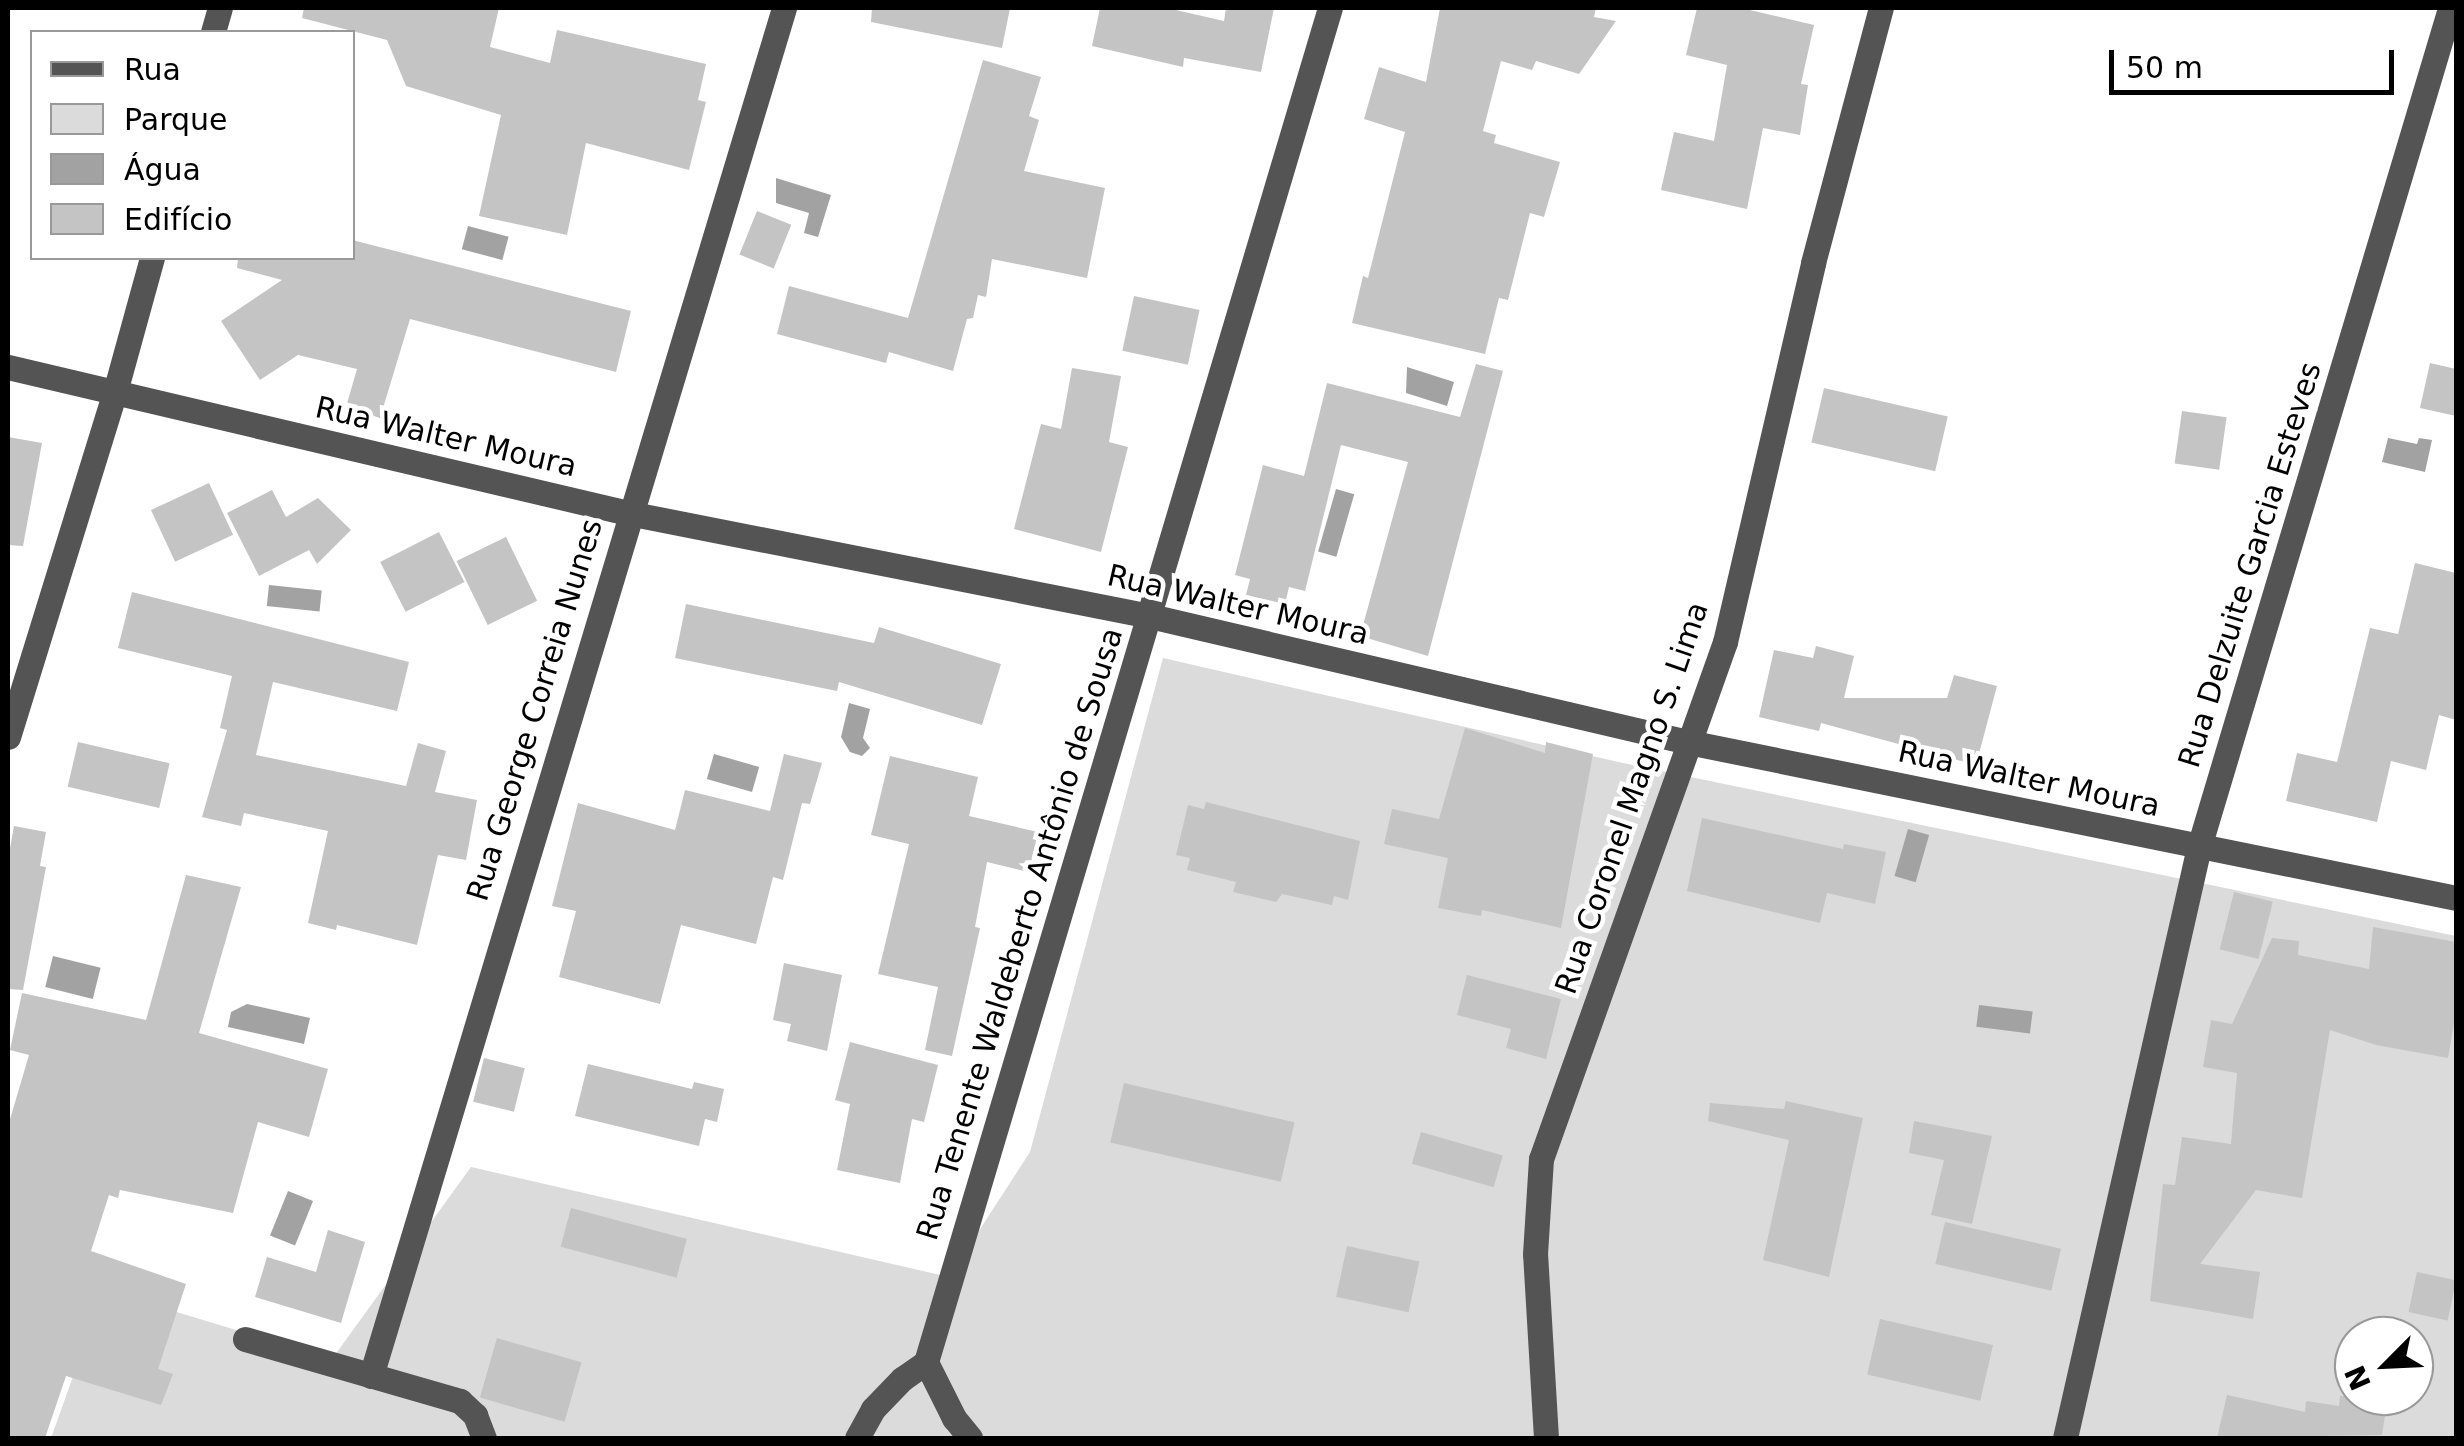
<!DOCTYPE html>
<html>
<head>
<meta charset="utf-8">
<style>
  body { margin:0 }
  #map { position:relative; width:2464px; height:1446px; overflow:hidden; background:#fff; font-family:"DejaVu Sans",sans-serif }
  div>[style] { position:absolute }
  .green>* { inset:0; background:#dbdbdb }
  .water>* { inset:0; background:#a2a2a2; transform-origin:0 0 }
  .building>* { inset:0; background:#c4c4c4; transform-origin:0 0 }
  .minor>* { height:25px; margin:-12.5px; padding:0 12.5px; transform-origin:12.5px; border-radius:12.5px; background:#545454 }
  span { translate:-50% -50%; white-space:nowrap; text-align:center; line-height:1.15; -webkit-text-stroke:9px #fff; paint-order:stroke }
  .street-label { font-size:30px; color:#000 }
  .frame { position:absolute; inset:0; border:10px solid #000; pointer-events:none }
  .legend { position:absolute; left:30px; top:30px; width:325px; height:230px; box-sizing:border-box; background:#fff; border:2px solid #999; margin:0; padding:12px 18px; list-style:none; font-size:30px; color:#000 }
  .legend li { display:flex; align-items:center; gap:20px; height:50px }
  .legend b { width:50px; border:2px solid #999 }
  .north { position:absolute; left:2334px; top:1316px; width:100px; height:100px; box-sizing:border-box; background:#fff; border:2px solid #999; border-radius:50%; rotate:246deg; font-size:28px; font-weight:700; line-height:40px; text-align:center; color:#000 }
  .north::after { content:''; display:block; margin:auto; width:35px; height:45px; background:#000; clip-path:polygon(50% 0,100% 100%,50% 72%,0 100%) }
  .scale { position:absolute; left:2109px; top:50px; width:285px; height:45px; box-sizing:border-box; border:5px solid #000; border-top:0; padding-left:12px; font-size:30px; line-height:35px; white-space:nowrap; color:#000; -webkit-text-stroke:8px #fff; paint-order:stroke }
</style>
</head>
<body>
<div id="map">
  <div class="green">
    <div style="clip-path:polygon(evenodd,1163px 658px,1623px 763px,2456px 936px,2456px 1438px,51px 1438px,104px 1290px,332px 1359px,471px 1167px,949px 1277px,1030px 1152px,1163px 658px,2354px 1336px,2414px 1336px,2414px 1396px,2354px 1396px,2354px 1336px)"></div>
  </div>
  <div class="water">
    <div style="clip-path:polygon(776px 178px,831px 195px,818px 237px,804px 233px,809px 213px,776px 203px)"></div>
    <div style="left:468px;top:226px;width:42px;height:24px;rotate:15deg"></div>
    <div style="clip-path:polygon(1407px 367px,1454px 382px,1447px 406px,1406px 393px)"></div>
    <div style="clip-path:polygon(2388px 438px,2417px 444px,2419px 438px,2432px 440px,2425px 472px,2382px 462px)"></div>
    <div style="left:1336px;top:489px;width:19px;height:65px;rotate:16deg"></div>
    <div style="left:269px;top:585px;width:53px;height:21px;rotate:6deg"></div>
    <div style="clip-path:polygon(849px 703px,870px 709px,863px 738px,870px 748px,862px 756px,850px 752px,841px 737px)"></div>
    <div style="left:714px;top:754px;width:47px;height:26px;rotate:16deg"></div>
    <div style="left:1908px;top:829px;width:22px;height:49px;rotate:16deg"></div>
    <div style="left:53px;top:956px;width:49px;height:32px;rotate:14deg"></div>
    <div style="clip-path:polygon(247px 1004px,310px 1018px,304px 1044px,228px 1027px,231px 1012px)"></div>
    <div style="left:1979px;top:1005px;width:54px;height:22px;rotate:7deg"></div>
    <div style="left:288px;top:1191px;width:27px;height:48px;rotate:22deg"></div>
  </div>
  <div class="building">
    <div style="clip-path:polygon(304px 8px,499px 8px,490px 47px,550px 63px,557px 30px,706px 64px,698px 100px,706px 102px,689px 170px,586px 143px,567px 235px,479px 216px,501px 115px,406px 86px,387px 40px,302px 18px)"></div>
    <div style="clip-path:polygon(872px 8px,1010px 8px,1002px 48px,871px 22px)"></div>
    <div style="clip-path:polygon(1100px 8px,1167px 8px,1224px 21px,1226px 8px,1274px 8px,1261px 72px,1184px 58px,1183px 67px,1092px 46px)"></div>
    <div style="clip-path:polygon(1440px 8px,1596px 8px,1594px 17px,1616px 21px,1579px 74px,1536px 61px,1532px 70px,1501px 61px,1483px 131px,1496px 135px,1494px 143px,1560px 162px,1544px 217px,1530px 213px,1508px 300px,1499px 298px,1485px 354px,1352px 323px,1363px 276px,1368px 278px,1405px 132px,1364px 119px,1379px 67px,1426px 82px)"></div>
    <div style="clip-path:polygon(1697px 8px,1741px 8px,1814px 25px,1801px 84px,1808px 85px,1800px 135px,1763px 128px,1747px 209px,1661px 190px,1674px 132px,1714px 141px,1727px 65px,1686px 55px)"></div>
    <div style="clip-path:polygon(983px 60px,1041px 77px,1029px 116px,1039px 120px,1024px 171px,1105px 188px,1087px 278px,992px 259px,986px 297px,978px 295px,973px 318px,967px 319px,953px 371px,889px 352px,886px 363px,777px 334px,789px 286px,908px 318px)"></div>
    <div style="left:757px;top:211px;width:37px;height:47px;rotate:22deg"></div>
    <div style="clip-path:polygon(352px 240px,631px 311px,616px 372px,410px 319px,380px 418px,346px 407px,357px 369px,298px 355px,260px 380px,221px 321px,282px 280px,237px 268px,238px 258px,352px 258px)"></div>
    <div style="left:1134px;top:296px;width:67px;height:56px;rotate:12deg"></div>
    <div style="clip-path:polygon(2430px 363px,2456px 369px,2456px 416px,2420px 408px)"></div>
    <div style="clip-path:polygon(1476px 364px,1503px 371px,1428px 656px,1360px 636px,1408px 462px,1341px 445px,1305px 591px,1289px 587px,1285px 604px,1246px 595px,1250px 579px,1235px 575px,1263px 465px,1304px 476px,1327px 383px,1460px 417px)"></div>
    <div style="clip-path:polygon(1072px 368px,1121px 376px,1109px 442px,1128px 447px,1101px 552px,1014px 529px,1041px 424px,1061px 429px)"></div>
    <div style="left:1824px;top:388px;width:127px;height:56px;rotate:13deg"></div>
    <div style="left:2182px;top:411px;width:45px;height:53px;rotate:8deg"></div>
    <div style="clip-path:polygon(8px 437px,42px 443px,23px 546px,8px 545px)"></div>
    <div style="left:209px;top:483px;width:57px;height:64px;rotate:65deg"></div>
    <div style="clip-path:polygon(272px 490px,286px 517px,318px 498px,351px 530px,317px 564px,309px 550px,259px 576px,227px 513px)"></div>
    <div style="left:439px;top:532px;width:56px;height:66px;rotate:63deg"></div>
    <div style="left:506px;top:537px;width:71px;height:55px;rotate:64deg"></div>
    <div style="clip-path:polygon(2415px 563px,2456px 573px,2456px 720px,2439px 715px,2426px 770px,2391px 761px,2377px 822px,2286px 801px,2297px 753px,2337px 762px,2370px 628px,2398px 634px)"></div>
    <div style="clip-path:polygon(132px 592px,409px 662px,397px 711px,273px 682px,256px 755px,406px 786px,418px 743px,446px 751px,435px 792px,477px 800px,466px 860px,438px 855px,417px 945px,337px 925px,336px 930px,308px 923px,328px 831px,244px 813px,241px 826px,202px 817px,227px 730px,220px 728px,232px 676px,118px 648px)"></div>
    <div style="clip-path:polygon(686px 604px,874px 643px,879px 627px,1001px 664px,982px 725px,839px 682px,837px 691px,675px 658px)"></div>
    <div style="clip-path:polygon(1816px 646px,1854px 656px,1844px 698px,1947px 698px,1954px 675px,1997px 686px,1976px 765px,1821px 723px,1819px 731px,1759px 717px,1774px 650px,1813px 658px)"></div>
    <div style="clip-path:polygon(1465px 728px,1545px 753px,1546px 742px,1593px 754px,1561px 928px,1482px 910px,1481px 916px,1438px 908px,1448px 858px,1384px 844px,1392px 809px,1439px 819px)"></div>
    <div style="left:78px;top:742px;width:94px;height:46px;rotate:13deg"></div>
    <div style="clip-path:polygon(784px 754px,822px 763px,810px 804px,802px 803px,783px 880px,773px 877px,756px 944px,681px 925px,660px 1004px,559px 977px,576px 911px,552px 906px,578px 803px,675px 830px,685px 790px,770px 811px)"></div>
    <div style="clip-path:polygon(890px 756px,978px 777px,969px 816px,1038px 832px,1029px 872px,987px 862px,975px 927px,980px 928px,952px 1056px,925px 1050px,938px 987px,878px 974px,909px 844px,871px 835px)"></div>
    <div style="clip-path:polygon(1206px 802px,1360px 841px,1348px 900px,1334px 896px,1332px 905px,1282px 894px,1276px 902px,1233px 892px,1236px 882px,1187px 870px,1190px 858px,1176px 855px,1188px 805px,1204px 809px)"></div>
    <div style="clip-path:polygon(1702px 818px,1843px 849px,1844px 844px,1886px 852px,1875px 904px,1827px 893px,1820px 923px,1687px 891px)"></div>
    <div style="clip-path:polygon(14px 826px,46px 832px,40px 866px,46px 867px,23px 990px,8px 989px,8px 860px)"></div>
    <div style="clip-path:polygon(186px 875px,241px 887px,199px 1033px,328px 1069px,309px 1137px,258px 1122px,233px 1213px,120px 1190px,118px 1198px,109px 1195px,91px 1251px,186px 1284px,158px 1369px,173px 1374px,161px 1405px,66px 1376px,45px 1438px,8px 1438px,8px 1126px,29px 1055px,10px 1050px,22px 993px,146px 1020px)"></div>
    <div style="left:2234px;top:892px;width:40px;height:59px;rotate:14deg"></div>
    <div style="clip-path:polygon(2373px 927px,2456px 942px,2456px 1011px,2448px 1058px,2376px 1045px,2330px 1030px,2302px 1198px,2256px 1190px,2200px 1264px,2260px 1272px,2253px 1319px,2150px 1301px,2163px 1184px,2175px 1185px,2182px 1137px,2231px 1144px,2237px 1073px,2203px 1067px,2211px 1020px,2232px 1024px,2272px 938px,2299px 941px,2298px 955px,2369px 969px)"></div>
    <div style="clip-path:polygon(784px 963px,842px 975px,827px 1051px,787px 1041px,791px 1024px,773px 1020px)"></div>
    <div style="clip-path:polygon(1467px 975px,1561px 999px,1546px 1059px,1506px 1048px,1511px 1029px,1457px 1015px)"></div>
    <div style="clip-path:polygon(850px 1042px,938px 1065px,924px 1122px,912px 1119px,900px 1183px,837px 1170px,850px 1104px,835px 1100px)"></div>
    <div style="left:484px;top:1058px;width:42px;height:45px;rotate:14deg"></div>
    <div style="clip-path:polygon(588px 1064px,692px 1089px,694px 1082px,724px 1089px,717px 1122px,705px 1119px,699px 1146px,575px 1116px)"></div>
    <div style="left:1124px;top:1083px;width:175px;height:61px;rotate:13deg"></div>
    <div style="clip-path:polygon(1786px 1101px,1863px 1118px,1829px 1277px,1763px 1260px,1789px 1140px,1708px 1121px,1710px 1103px,1784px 1109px)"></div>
    <div style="clip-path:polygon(1914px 1121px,1992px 1136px,1972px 1224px,1931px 1215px,1944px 1160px,1909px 1153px)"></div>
    <div style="left:1421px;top:1132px;width:85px;height:33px;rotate:16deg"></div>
    <div style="left:571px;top:1208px;width:120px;height:40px;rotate:15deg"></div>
    <div style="left:1945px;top:1222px;width:119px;height:43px;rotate:13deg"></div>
    <div style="clip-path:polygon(328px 1230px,365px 1242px,341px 1323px,255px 1297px,267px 1257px,316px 1272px)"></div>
    <div style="left:1347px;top:1246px;width:74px;height:52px;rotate:12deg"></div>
    <div style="left:2417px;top:1272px;width:40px;height:41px;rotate:12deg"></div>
    <div style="left:1880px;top:1319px;width:116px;height:57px;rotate:13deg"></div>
    <div style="left:497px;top:1338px;width:88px;height:62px;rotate:16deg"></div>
    <div style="clip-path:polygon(2227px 1395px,2305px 1412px,2306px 1401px,2339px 1406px,2340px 1396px,2388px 1396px,2382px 1435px,2217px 1438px)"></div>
  </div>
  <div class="minor">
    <div style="left:213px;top:32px;width:25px;rotate:-74deg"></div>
    <div style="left:8px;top:367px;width:637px;rotate:13.25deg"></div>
    <div style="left:628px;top:513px;width:532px;rotate:11.16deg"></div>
    <div style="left:1150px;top:616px;width:553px;rotate:13.18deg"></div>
    <div style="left:1688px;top:742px;width:784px;rotate:11.48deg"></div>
    <div style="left:8px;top:737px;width:361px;rotate:-72.8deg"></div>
    <div style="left:115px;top:392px;width:139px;rotate:-74.6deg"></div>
    <div style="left:245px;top:1339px;width:224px;rotate:16.1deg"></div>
    <div style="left:460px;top:1401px;width:21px;rotate:43deg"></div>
    <div style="left:475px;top:1415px;width:25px;rotate:69deg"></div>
    <div style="left:926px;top:1362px;width:1413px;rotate:-73.39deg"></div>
    <div style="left:926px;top:1362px;width:63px;rotate:63.4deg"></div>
    <div style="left:954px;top:1418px;width:26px;rotate:51deg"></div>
    <div style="left:371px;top:1376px;width:1429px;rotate:-73.2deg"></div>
    <div style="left:857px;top:1438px;width:33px;rotate:-61deg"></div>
    <div style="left:873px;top:1409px;width:42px;rotate:-46deg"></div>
    <div style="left:902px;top:1379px;width:29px;rotate:-35deg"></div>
    <div style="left:1546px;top:1438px;width:184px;rotate:-93.4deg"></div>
    <div style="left:1535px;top:1254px;width:95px;rotate:-86.4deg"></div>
    <div style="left:1541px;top:1159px;width:549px;rotate:-70.41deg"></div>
    <div style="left:1725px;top:642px;width:389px;rotate:-76.9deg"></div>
    <div style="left:1813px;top:263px;width:264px;rotate:-75.1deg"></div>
    <div style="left:2065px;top:1438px;width:606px;rotate:-77.23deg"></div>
    <div style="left:2199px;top:847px;width:876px;rotate:-73.34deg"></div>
  </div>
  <div class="street-label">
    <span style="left:446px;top:437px;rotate:13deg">Rua Walter Moura</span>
    <span style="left:2250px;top:565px;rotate:-73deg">Rua Delzuite Garcia Esteves</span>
    <span style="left:1238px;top:605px;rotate:13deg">Rua Walter Moura</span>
    <span style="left:535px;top:710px;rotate:-73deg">Rua George Correia Nunes</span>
    <span style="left:2029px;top:779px;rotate:12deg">Rua Walter Moura</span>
    <span style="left:1632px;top:798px;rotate:-71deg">Rua Coronel Magno S. Lima</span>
    <span style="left:1020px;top:934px;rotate:-73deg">Rua Tenente Waldeberto Antônio de Sousa</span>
  </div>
  <div class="frame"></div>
  <ul class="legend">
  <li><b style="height:12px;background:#545454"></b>Rua</li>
  <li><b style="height:28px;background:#dbdbdb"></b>Parque</li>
  <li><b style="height:28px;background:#a2a2a2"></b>Água</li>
  <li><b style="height:28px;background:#c4c4c4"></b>Edifício</li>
  </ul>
  <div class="north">N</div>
  <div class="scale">50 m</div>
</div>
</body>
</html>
